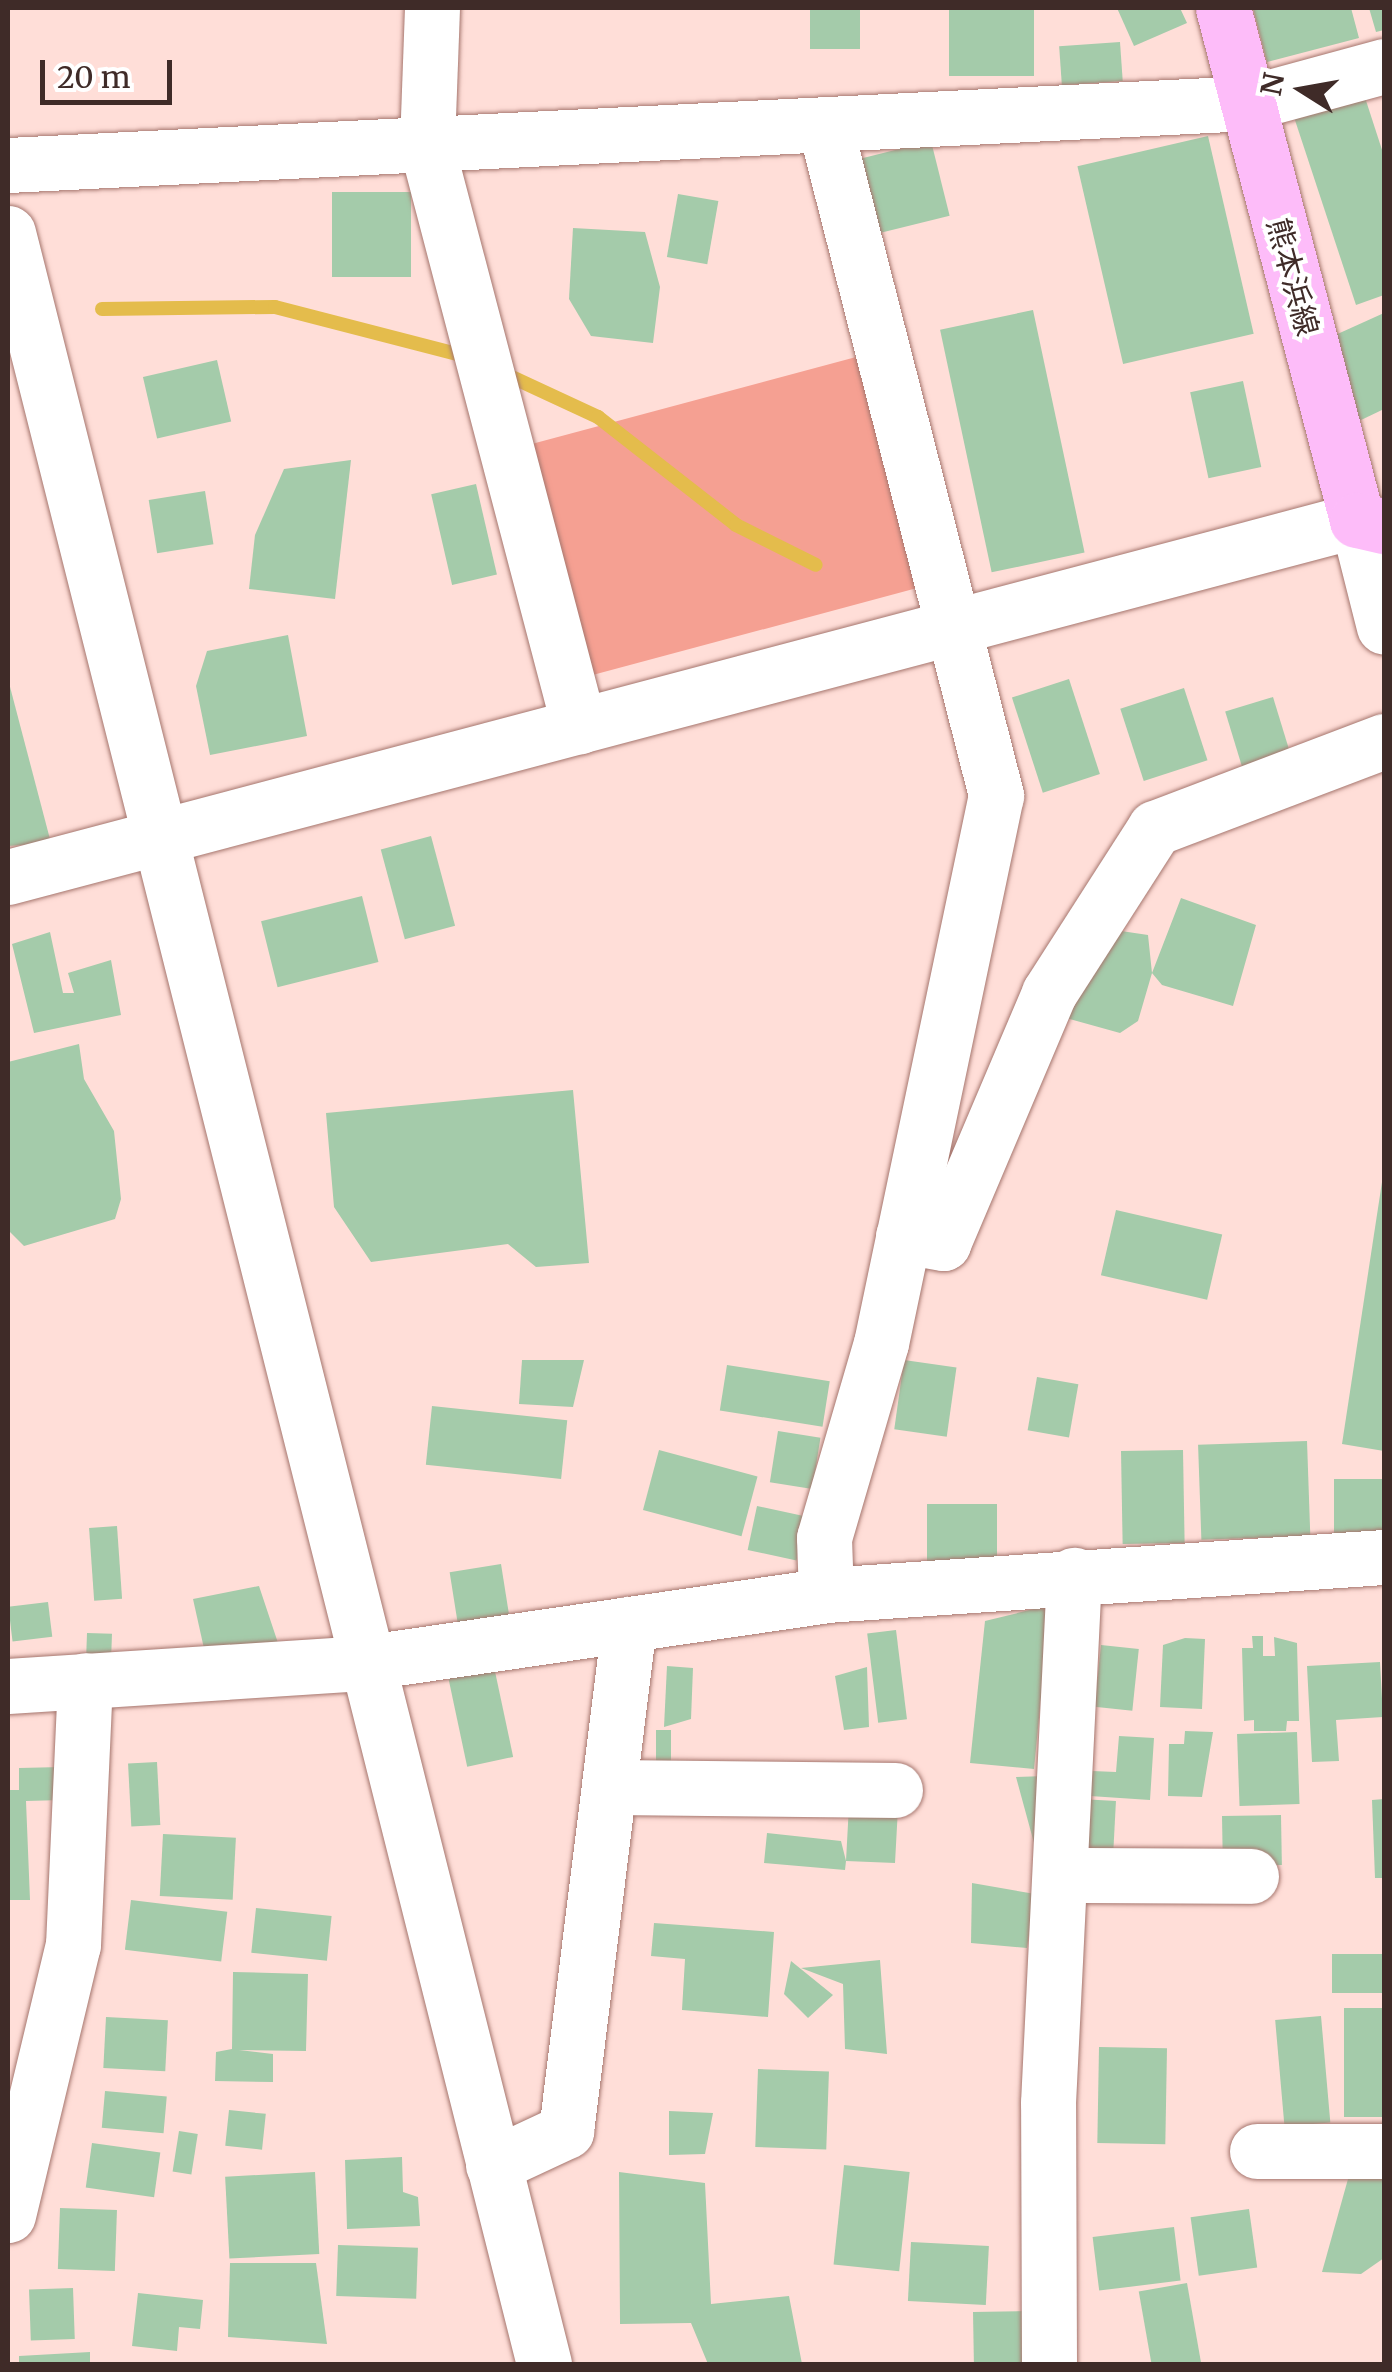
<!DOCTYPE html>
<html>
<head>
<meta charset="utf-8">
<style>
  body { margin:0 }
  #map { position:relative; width:1392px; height:2372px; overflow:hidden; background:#ffded8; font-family:Merriweather,"Noto Sans JP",serif }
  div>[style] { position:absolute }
  .green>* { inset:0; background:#f5a092; transform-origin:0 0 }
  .stream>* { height:14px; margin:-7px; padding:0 7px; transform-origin:7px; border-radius:7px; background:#e4bc4c }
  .building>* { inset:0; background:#a4cbaa; transform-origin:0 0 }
  .roads { filter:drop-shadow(0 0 2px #a6766e) drop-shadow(0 0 2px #a6766e) }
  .minor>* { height:55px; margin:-27.5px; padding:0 27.5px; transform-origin:27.5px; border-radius:27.5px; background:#fff }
  .major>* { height:55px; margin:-27.5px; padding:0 27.5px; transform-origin:27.5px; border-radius:27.5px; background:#fdbcf9 }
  span { translate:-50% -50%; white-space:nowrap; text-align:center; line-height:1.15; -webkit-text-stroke:8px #fff; paint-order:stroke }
  .street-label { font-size:30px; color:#3f2b28 }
  .frame { position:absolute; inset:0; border:10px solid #3f2b28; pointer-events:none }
  .north { position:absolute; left:1252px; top:40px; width:100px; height:100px; -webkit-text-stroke:8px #fff; paint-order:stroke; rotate:281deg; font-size:28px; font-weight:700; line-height:40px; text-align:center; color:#3f2b28 }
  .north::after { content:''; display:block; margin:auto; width:35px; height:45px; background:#3f2b28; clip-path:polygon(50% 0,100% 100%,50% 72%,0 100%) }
  .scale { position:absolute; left:40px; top:60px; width:132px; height:45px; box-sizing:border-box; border:5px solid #3f2b28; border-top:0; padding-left:12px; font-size:30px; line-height:35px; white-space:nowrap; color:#3f2b28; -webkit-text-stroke:8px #fff; paint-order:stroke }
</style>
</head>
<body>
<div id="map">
  <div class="green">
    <div style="left:871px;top:353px;width:239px;height:358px;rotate:75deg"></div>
  </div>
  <div class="stream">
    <div style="left:102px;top:309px;width:173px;rotate:-0.7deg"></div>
    <div style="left:275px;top:307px;width:196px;rotate:14.5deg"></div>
    <div style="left:503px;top:373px;width:105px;rotate:24.9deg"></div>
    <div style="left:598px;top:417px;width:175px;rotate:38deg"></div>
    <div style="left:736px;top:525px;width:89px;rotate:26.6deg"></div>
  </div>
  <div class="building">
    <div style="left:810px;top:8px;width:50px;height:41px"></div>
    <div style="left:949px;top:8px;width:85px;height:68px"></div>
    <div style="clip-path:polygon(1117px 8px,1180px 8px,1187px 23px,1134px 46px)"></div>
    <div style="clip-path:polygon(1253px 8px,1351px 8px,1359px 38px,1267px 62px)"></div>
    <div style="clip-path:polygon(1369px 8px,1384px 8px,1384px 30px,1376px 32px)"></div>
    <div style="left:1120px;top:42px;width:39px;height:61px;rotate:86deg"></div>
    <div style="clip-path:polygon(1358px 76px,1384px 156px,1384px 295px,1356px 305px,1288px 99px)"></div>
    <div style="left:1208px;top:136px;width:203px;height:134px;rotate:77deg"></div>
    <div style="left:931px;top:141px;width:77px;height:73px;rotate:76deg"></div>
    <div style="left:411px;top:192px;width:85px;height:79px;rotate:90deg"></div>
    <div style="left:678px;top:194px;width:41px;height:64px;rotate:10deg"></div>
    <div style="clip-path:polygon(573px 228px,645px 232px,660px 287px,653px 343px,591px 336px,569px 299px)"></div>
    <div style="left:1033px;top:310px;width:248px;height:95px;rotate:78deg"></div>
    <div style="clip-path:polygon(1384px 313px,1384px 409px,1359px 421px,1322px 341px)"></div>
    <div style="left:217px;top:360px;width:63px;height:76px;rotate:77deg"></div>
    <div style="left:1243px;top:381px;width:88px;height:54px;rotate:78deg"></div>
    <div style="clip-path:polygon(351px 460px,335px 599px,249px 589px,255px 535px,284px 469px)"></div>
    <div style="left:476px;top:484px;width:93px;height:46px;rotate:77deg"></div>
    <div style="left:205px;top:491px;width:54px;height:57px;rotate:81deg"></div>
    <div style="clip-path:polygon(288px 635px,307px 736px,210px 755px,196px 686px,207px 651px)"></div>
    <div style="left:1069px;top:679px;width:100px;height:60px;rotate:72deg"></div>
    <div style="clip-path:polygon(8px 683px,9px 683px,51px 843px,8px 846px)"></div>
    <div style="left:1184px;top:688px;width:76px;height:67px;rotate:72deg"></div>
    <div style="left:1273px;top:697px;width:106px;height:50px;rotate:73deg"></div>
    <div style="left:431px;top:836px;width:93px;height:52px;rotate:75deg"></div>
    <div style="left:362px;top:896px;width:68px;height:104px;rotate:76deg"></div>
    <div style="clip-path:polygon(1181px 898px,1256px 925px,1233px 1006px,1162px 985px,1152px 973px,1138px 1021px,1120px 1033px,1066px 1018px,1101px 928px,1148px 935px,1152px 973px)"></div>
    <div style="clip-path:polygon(50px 932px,63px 993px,74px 993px,68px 973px,111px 960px,121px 1015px,34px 1033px,12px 944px)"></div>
    <div style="clip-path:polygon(79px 1044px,84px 1079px,114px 1131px,121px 1199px,115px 1219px,24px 1246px,8px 1230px,8px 1062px)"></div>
    <div style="clip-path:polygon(573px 1090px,589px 1263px,536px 1267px,508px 1244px,371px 1262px,334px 1207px,326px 1113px)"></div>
    <div style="clip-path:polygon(1382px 1182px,1384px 1182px,1384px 1451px,1342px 1444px)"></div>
    <div style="left:1116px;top:1210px;width:109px;height:67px;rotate:13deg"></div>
    <div style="clip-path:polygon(522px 1360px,584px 1360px,573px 1407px,519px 1404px)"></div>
    <div style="left:904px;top:1360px;width:53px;height:70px;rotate:8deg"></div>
    <div style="left:727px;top:1365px;width:104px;height:46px;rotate:9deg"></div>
    <div style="left:1037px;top:1377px;width:42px;height:54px;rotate:10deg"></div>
    <div style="left:432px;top:1406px;width:136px;height:59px;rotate:6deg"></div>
    <div style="left:778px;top:1431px;width:43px;height:52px;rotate:9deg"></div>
    <div style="left:1307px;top:1441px;width:95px;height:109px;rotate:88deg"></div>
    <div style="left:659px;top:1450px;width:102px;height:62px;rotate:15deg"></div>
    <div style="left:1183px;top:1450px;width:93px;height:62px;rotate:89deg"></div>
    <div style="left:1384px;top:1479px;width:62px;height:50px;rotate:90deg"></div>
    <div style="left:927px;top:1504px;width:70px;height:65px"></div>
    <div style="left:757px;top:1506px;width:50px;height:45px;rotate:12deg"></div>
    <div style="left:117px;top:1526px;width:73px;height:28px;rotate:86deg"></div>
    <div style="left:501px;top:1564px;width:55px;height:52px;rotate:81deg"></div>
    <div style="clip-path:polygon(259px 1586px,283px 1658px,207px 1662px,193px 1599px)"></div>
    <div style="left:48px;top:1602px;width:35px;height:40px;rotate:83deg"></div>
    <div style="clip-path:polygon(1050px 1605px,1034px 1769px,970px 1763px,985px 1621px)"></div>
    <div style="left:896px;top:1630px;width:90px;height:29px;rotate:83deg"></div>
    <div style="left:87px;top:1633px;width:25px;height:40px;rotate:2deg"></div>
    <div style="clip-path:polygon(1252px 1636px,1263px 1636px,1263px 1656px,1275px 1656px,1274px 1637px,1297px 1643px,1299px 1721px,1287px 1721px,1286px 1731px,1254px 1731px,1254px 1720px,1244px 1721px,1242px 1648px,1253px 1648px)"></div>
    <div style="clip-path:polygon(1185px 1638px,1205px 1639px,1202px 1709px,1160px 1707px,1163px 1645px)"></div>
    <div style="left:1101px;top:1645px;width:38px;height:62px;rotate:6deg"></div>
    <div style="left:493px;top:1662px;width:97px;height:47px;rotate:78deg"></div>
    <div style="clip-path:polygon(1380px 1662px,1383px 1717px,1336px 1720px,1339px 1761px,1312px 1762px,1307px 1666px)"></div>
    <div style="clip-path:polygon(667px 1666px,693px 1668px,691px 1719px,664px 1727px)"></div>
    <div style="clip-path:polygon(867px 1667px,869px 1727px,844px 1730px,835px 1676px)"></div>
    <div style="left:656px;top:1730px;width:15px;height:40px"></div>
    <div style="clip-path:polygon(1185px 1731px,1213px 1732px,1202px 1797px,1168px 1796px,1169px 1744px,1184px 1744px)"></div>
    <div style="left:1297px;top:1732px;width:72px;height:60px;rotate:88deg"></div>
    <div style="clip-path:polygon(1119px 1736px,1154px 1738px,1150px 1800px,1090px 1796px,1092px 1771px,1116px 1772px)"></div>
    <div style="left:157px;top:1762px;width:63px;height:29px;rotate:87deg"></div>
    <div style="clip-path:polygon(62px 1767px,63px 1800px,26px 1801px,30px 1900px,8px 1900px,8px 1790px,19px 1790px,19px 1768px)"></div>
    <div style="clip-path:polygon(1046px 1776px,1034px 1843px,1016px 1777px)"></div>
    <div style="left:1080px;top:1799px;width:36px;height:53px;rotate:3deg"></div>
    <div style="clip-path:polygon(1384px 1799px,1384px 1878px,1375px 1878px,1372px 1800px)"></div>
    <div style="clip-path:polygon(849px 1805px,898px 1808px,895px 1863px,846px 1861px,845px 1870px,764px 1863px,767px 1833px,841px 1841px,846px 1861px)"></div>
    <div style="left:1281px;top:1815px;width:50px;height:59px;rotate:89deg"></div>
    <div style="left:163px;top:1834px;width:73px;height:62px;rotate:3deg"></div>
    <div style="clip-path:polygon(972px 1883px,1035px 1894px,1027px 1948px,971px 1943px)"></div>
    <div style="left:131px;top:1900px;width:97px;height:50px;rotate:7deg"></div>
    <div style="left:256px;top:1908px;width:76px;height:45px;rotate:6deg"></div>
    <div style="clip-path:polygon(654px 1923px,774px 1932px,768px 2017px,682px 2010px,685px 1959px,651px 1956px)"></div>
    <div style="left:1384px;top:1954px;width:39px;height:52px;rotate:90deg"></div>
    <div style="clip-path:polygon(880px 1960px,887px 2054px,845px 2049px,843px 1984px,801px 1968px)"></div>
    <div style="clip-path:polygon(791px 1961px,833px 1995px,808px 2018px,784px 1994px)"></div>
    <div style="clip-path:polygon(233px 1972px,308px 1974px,306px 2051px,239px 2050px,273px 2054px,273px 2082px,215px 2081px,216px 2052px,232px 2049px)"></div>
    <div style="left:1344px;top:2008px;width:40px;height:109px"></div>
    <div style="left:1321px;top:2016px;width:107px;height:46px;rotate:85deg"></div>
    <div style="left:106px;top:2017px;width:62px;height:51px;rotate:3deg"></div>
    <div style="left:1099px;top:2047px;width:68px;height:96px;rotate:1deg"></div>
    <div style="left:758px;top:2069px;width:71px;height:78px;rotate:2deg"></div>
    <div style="left:105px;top:2091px;width:62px;height:37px;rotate:5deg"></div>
    <div style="left:229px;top:2110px;width:37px;height:36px;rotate:6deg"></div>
    <div style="clip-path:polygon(669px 2111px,713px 2113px,705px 2154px,669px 2155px)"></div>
    <div style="left:179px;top:2131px;width:19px;height:41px;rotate:9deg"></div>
    <div style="left:92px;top:2143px;width:69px;height:45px;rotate:8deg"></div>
    <div style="clip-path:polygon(402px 2157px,403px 2192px,418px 2197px,420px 2226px,347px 2229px,345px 2160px)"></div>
    <div style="left:844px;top:2165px;width:66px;height:100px;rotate:6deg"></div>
    <div style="left:315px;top:2172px;width:82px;height:90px;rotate:87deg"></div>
    <div style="clip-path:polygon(619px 2172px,705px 2183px,711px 2304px,789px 2296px,802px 2364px,708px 2364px,691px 2323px,620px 2324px)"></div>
    <div style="clip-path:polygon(1384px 2178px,1384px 2258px,1361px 2274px,1322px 2272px,1348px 2179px)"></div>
    <div style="left:60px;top:2208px;width:57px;height:61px;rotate:2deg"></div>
    <div style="left:1249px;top:2209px;width:59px;height:59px;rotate:82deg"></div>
    <div style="left:1174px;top:2227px;width:54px;height:82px;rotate:83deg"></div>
    <div style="left:911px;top:2242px;width:78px;height:59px;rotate:3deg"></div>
    <div style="left:338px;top:2245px;width:80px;height:51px;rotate:2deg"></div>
    <div style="clip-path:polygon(230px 2263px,316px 2263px,327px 2344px,228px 2337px)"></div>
    <div style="left:1187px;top:2283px;width:82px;height:49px;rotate:80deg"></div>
    <div style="left:73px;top:2288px;width:51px;height:44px;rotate:88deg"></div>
    <div style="clip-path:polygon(138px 2293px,203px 2300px,200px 2329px,179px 2327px,177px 2351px,132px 2346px)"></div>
    <div style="left:1030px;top:2311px;width:53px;height:57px;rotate:89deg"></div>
    <div style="clip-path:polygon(90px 2352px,90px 2364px,19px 2364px,19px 2356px)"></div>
  </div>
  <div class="roads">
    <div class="minor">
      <div style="left:432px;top:8px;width:139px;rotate:92.1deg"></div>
      <div style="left:427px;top:147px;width:599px;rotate:75.29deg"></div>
      <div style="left:825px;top:126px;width:691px;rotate:75.66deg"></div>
      <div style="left:996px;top:795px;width:560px;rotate:101.85deg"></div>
      <div style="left:881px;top:1343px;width:203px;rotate:106.3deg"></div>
      <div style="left:824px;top:1538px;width:57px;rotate:88deg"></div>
      <div style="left:8px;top:165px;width:1242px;rotate:-2.86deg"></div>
      <div style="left:1248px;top:103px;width:141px;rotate:-15.2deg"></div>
      <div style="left:8px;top:233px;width:2197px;rotate:75.88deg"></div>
      <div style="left:8px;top:877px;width:1395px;rotate:-14.82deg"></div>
      <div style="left:1357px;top:520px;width:110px;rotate:75.8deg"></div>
      <div style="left:903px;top:1236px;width:41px;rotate:9.9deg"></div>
      <div style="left:943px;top:1243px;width:272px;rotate:-67deg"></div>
      <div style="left:1049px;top:993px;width:196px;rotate:-57.3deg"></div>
      <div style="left:1155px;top:828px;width:245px;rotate:-20.8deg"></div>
      <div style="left:8px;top:1686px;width:355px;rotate:-3.7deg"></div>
      <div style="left:362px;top:1663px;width:469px;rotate:-8.3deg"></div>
      <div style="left:826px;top:1595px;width:559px;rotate:-3.9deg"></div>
      <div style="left:615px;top:1787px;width:280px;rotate:0.6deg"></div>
      <div style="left:1065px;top:1875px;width:186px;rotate:0.3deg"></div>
      <div style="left:1257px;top:2151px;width:127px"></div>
      <div style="left:493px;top:2165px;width:81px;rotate:-25deg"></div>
      <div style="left:566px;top:2131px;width:511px;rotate:-82.92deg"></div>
      <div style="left:8px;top:2215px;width:278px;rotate:-76.5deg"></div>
      <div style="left:73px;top:1945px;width:265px;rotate:-87.4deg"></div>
      <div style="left:1049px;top:2364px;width:261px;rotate:-90.2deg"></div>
      <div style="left:1048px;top:2103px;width:529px;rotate:-87.18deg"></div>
    </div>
    <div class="major">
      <div style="left:1223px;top:8px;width:529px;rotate:75.33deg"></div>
      <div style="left:1357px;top:520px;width:28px;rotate:13deg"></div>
    </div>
  </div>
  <div class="street-label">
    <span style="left:1293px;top:277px;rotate:75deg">熊本浜線</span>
  </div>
  <div class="frame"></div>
  <div class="north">N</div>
  <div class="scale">20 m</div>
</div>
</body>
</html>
